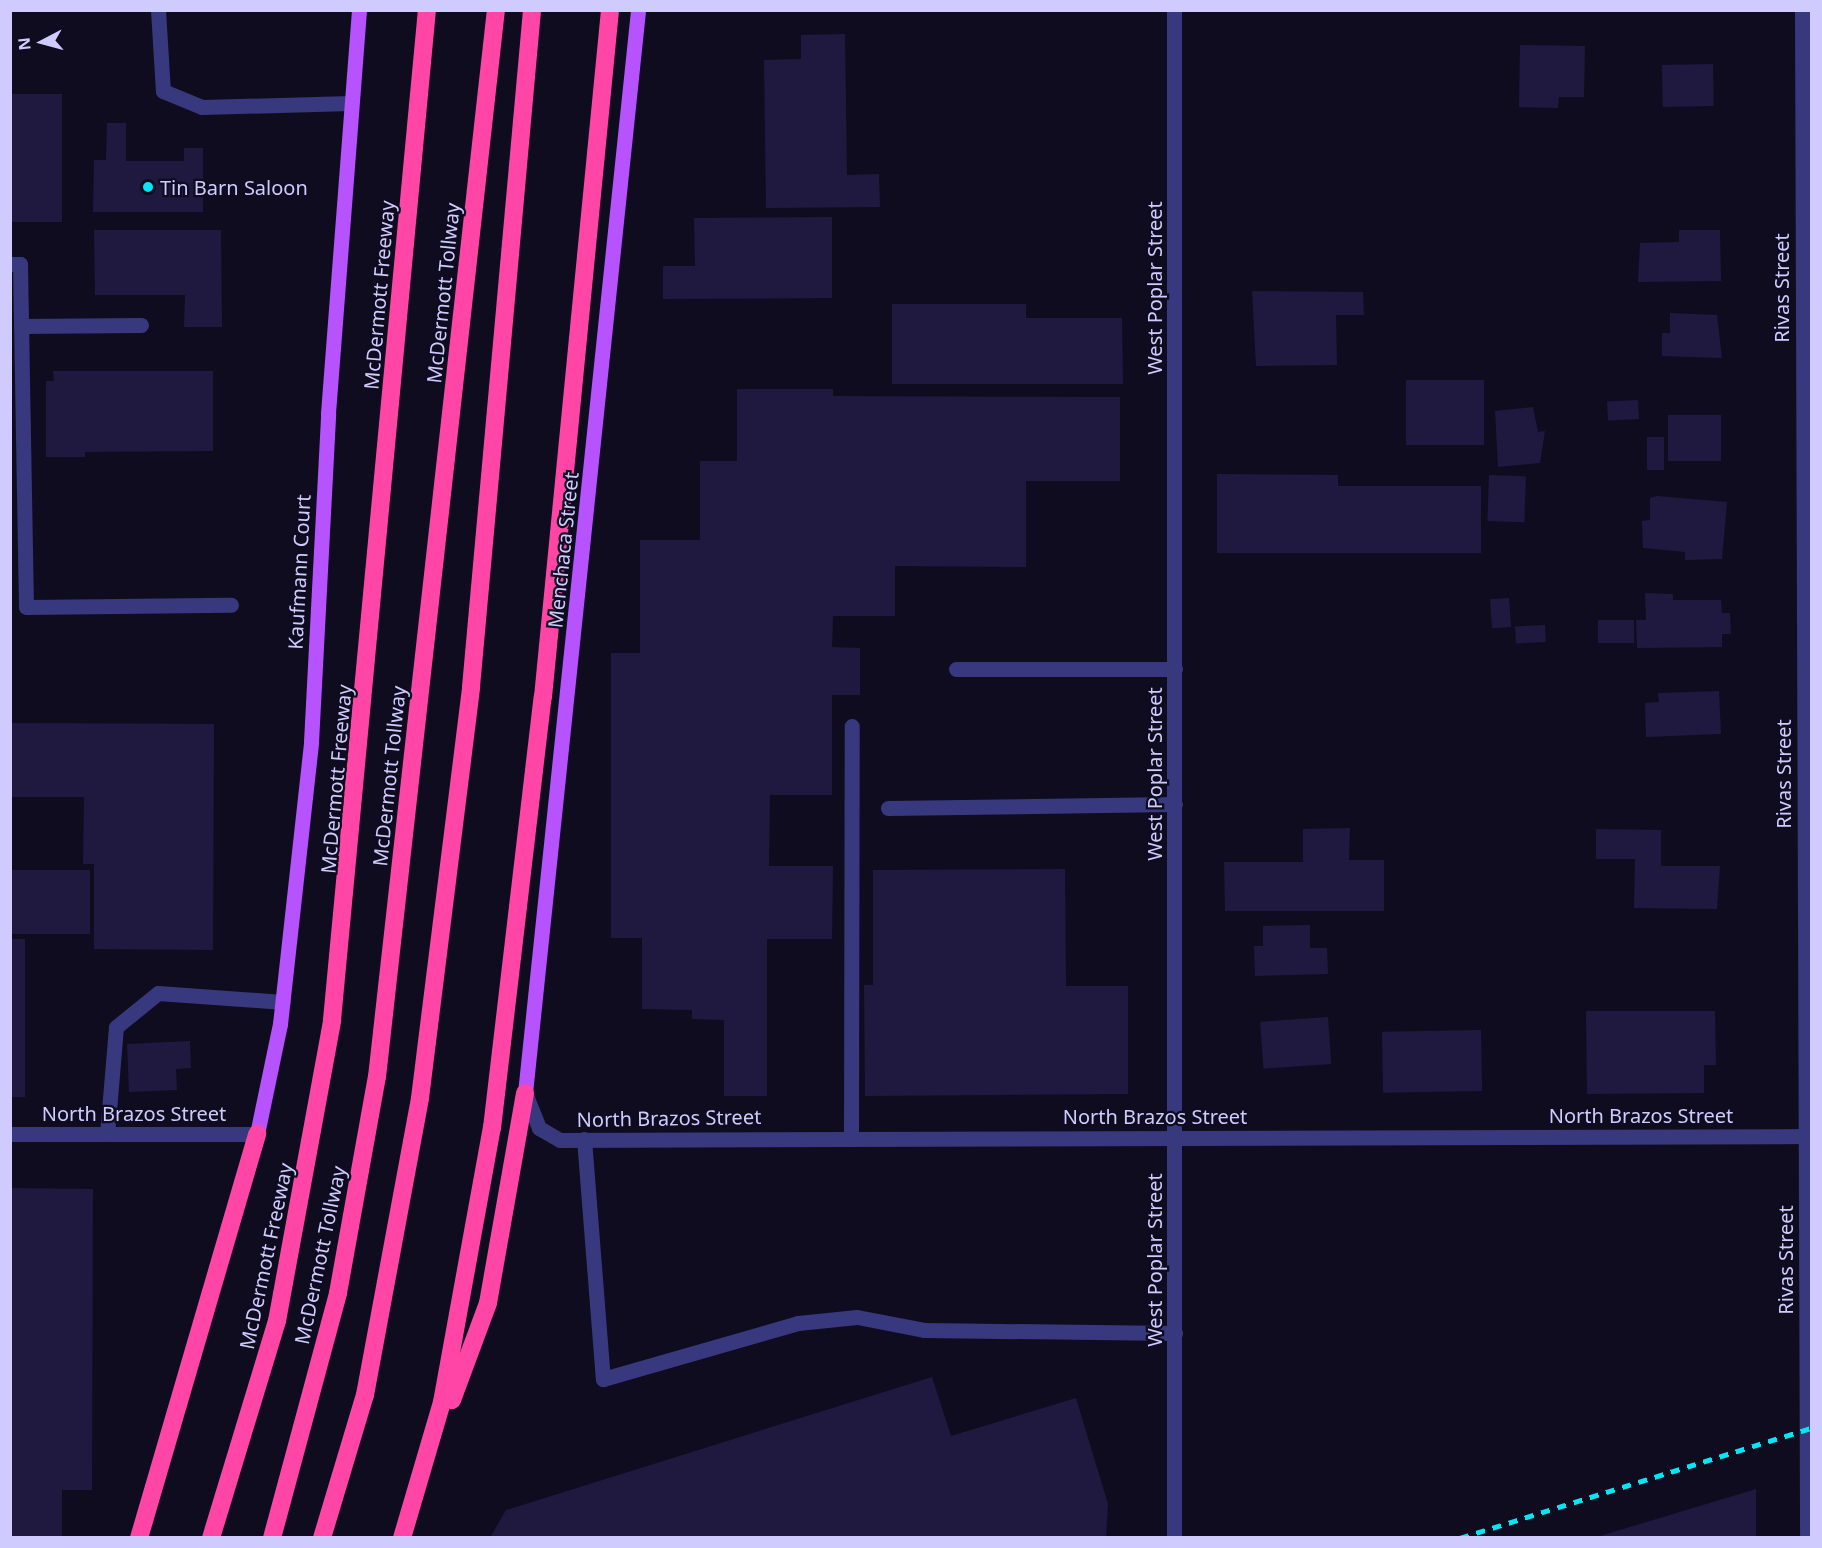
<!DOCTYPE html>
<html>
<head>
<meta charset="utf-8">
<style>
  body { margin:0 }
  #map { position:relative; width:1822px; height:1548px; overflow:hidden; background:#0f0c1f; font-family:"Noto Sans",sans-serif }
  div>[style] { position:absolute }
  .building>* { inset:0; background:#1f1940; transform-origin:0 0 }
  .minor>* { height:15px; margin:-7.5px; padding:0 7.5px; transform-origin:7.5px; border-radius:7.5px; background:#37387e }
  .major>* { height:15px; margin:-7.5px; padding:0 7.5px; transform-origin:7.5px; border-radius:7.5px; background:#b752ff }
  .highway>* { height:18px; margin:-9px; padding:0 9px; transform-origin:9px; border-radius:9px; background:#ff46a6 }
  .rail>* { height:4.5px; margin-top:-2.25px; transform-origin:0; background:repeating-linear-gradient(90deg,#01e7f5 0 9px,transparent 0 17px) }
  .dots>* { width:16px; height:16px; translate:-50% -50%; box-sizing:border-box; border:3px solid #0f0c1f; border-radius:50% }
  span { translate:-50% -50%; white-space:nowrap; text-align:center; line-height:1.15; -webkit-text-stroke:4.5px #0f0c1f; paint-order:stroke }
  .poi-label { font-size:20px; color:#cfcbff }
  .left { translate:0 -50%; text-align:left }
  .street-label { font-size:20px; color:#cfcbff }
  .frame { position:absolute; inset:0; border:12px solid #cfcbff; pointer-events:none }
  .north { position:absolute; left:12px; top:12px; width:60px; height:60px; -webkit-text-stroke:4px #0f0c1f; paint-order:stroke; rotate:264deg; font-size:16px; font-weight:700; line-height:24px; text-align:center; color:#cfcbff }
  .north::after { content:''; display:block; margin:auto; width:21px; height:27px; background:#cfcbff; clip-path:polygon(50% 0,100% 100%,50% 72%,0 100%) }
</style>
</head>
<body>
<div id="map">
  <div class="building">
    <div style="clip-path:polygon(845px 34px,847px 175px,879px 174px,880px 207px,766px 208px,764px 60px,801px 59px,801px 35px)"></div>
    <div style="clip-path:polygon(1520px 45px,1585px 46px,1584px 97px,1559px 97px,1558px 108px,1519px 107px)"></div>
    <div style="left:1713px;top:64px;width:42px;height:51px;rotate:89deg"></div>
    <div style="left:10px;top:94px;width:52px;height:128px"></div>
    <div style="clip-path:polygon(107px 123px,126px 123px,126px 161px,184px 161px,184px 148px,203px 148px,203px 212px,93px 212px,94px 160px,106px 160px)"></div>
    <div style="clip-path:polygon(832px 217px,832px 298px,663px 299px,663px 266px,695px 266px,694px 218px)"></div>
    <div style="clip-path:polygon(94px 230px,221px 230px,222px 327px,184px 327px,185px 295px,95px 295px)"></div>
    <div style="clip-path:polygon(1679px 230px,1720px 230px,1721px 281px,1638px 282px,1640px 243px,1679px 242px)"></div>
    <div style="clip-path:polygon(1252px 291px,1363px 292px,1364px 315px,1336px 315px,1337px 365px,1256px 366px)"></div>
    <div style="clip-path:polygon(892px 304px,1026px 304px,1026px 318px,1122px 318px,1123px 384px,892px 384px)"></div>
    <div style="clip-path:polygon(1670px 313px,1717px 315px,1722px 358px,1662px 356px,1662px 333px,1670px 333px)"></div>
    <div style="clip-path:polygon(53px 371px,213px 371px,213px 451px,85px 452px,85px 457px,46px 457px,46px 381px,54px 381px)"></div>
    <div style="left:1484px;top:380px;width:65px;height:78px;rotate:90deg"></div>
    <div style="clip-path:polygon(737px 389px,833px 389px,833px 396px,1120px 397px,1120px 481px,1026px 481px,1026px 567px,895px 566px,895px 616px,833px 616px,832px 647px,860px 648px,860px 695px,832px 695px,832px 795px,770px 795px,769px 866px,833px 866px,832px 939px,767px 939px,767px 1096px,724px 1096px,724px 1020px,692px 1019px,692px 1010px,642px 1009px,642px 938px,611px 938px,611px 653px,640px 653px,640px 540px,700px 540px,700px 461px,737px 461px)"></div>
    <div style="left:1638px;top:400px;width:19px;height:31px;rotate:87deg"></div>
    <div style="clip-path:polygon(1533px 407px,1538px 432px,1545px 431px,1540px 463px,1498px 467px,1495px 411px)"></div>
    <div style="left:1668px;top:415px;width:53px;height:46px"></div>
    <div style="left:1647px;top:437px;width:17px;height:33px"></div>
    <div style="clip-path:polygon(1217px 474px,1338px 475px,1338px 486px,1481px 486px,1481px 553px,1217px 553px)"></div>
    <div style="left:1489px;top:475px;width:37px;height:46px;rotate:2deg"></div>
    <div style="clip-path:polygon(1657px 496px,1727px 502px,1722px 559px,1685px 560px,1685px 552px,1643px 548px,1642px 521px,1650px 520px,1650px 498px)"></div>
    <div style="clip-path:polygon(1645px 593px,1673px 594px,1673px 600px,1721px 600px,1722px 613px,1730px 613px,1731px 634px,1722px 634px,1722px 647px,1637px 648px,1636px 620px,1646px 620px)"></div>
    <div style="left:1509px;top:598px;width:29px;height:19px;rotate:86deg"></div>
    <div style="left:1598px;top:620px;width:36px;height:23px"></div>
    <div style="left:1545px;top:625px;width:17px;height:30px;rotate:87deg"></div>
    <div style="clip-path:polygon(1719px 691px,1721px 734px,1646px 737px,1645px 703px,1659px 702px,1658px 693px)"></div>
    <div style="clip-path:polygon(10px 723px,214px 724px,213px 950px,94px 949px,94px 864px,83px 864px,84px 797px,10px 797px)"></div>
    <div style="clip-path:polygon(1350px 828px,1349px 860px,1384px 860px,1384px 911px,1225px 911px,1224px 862px,1303px 862px,1303px 829px)"></div>
    <div style="clip-path:polygon(1596px 829px,1661px 830px,1661px 866px,1720px 866px,1717px 909px,1634px 908px,1635px 859px,1596px 859px)"></div>
    <div style="clip-path:polygon(1065px 869px,1066px 986px,1128px 986px,1128px 1094px,865px 1096px,864px 985px,873px 985px,873px 870px)"></div>
    <div style="left:10px;top:870px;width:80px;height:64px"></div>
    <div style="clip-path:polygon(1310px 925px,1310px 948px,1327px 948px,1328px 974px,1255px 976px,1254px 946px,1263px 946px,1263px 926px)"></div>
    <div style="left:10px;top:939px;width:15px;height:158px"></div>
    <div style="clip-path:polygon(1586px 1011px,1715px 1011px,1716px 1065px,1704px 1065px,1704px 1093px,1587px 1094px)"></div>
    <div style="left:1328px;top:1017px;width:47px;height:68px;rotate:86deg"></div>
    <div style="left:1481px;top:1030px;width:61px;height:99px;rotate:89deg"></div>
    <div style="clip-path:polygon(190px 1041px,191px 1068px,176px 1069px,177px 1090px,129px 1092px,127px 1044px)"></div>
    <div style="clip-path:polygon(10px 1188px,93px 1189px,92px 1490px,62px 1490px,62px 1538px,10px 1538px)"></div>
    <div style="clip-path:polygon(932px 1377px,951px 1436px,1076px 1398px,1108px 1504px,1106px 1538px,490px 1538px,506px 1510px)"></div>
    <div style="clip-path:polygon(1756px 1489px,1756px 1538px,1597px 1538px,1597px 1537px)"></div>
  </div>
  <div class="minor">
    <div style="left:158px;top:10px;width:81px;rotate:86.5deg"></div>
    <div style="left:163px;top:91px;width:42px;rotate:22.3deg"></div>
    <div style="left:202px;top:107px;width:149px;rotate:-1.5deg"></div>
    <div style="left:1802px;top:10px;width:1528px;rotate:89.81deg"></div>
    <div style="left:10px;top:264px;width:10px"></div>
    <div style="left:20px;top:264px;width:343px;rotate:89deg"></div>
    <div style="left:26px;top:607px;width:205px;rotate:-0.6deg"></div>
    <div style="left:21px;top:326px;width:120px;rotate:-0.5deg"></div>
    <div style="left:956px;top:669px;width:219px"></div>
    <div style="left:888px;top:808px;width:287px;rotate:-0.8deg"></div>
    <div style="left:525px;top:1093px;width:38px;rotate:68deg"></div>
    <div style="left:539px;top:1128px;width:24px;rotate:30deg"></div>
    <div style="left:560px;top:1140px;width:1252px;rotate:-0.18deg"></div>
    <div style="left:10px;top:1134px;width:247px"></div>
    <div style="left:107px;top:1134px;width:107px;rotate:-85.2deg"></div>
    <div style="left:116px;top:1027px;width:54px;rotate:-39deg"></div>
    <div style="left:158px;top:993px;width:125px;rotate:4.1deg"></div>
    <div style="left:851px;top:1138px;width:412px;rotate:-89.9deg"></div>
    <div style="left:584px;top:1139px;width:241px;rotate:85.5deg"></div>
    <div style="left:603px;top:1379px;width:203px;rotate:-16deg"></div>
    <div style="left:798px;top:1323px;width:59px;rotate:-5.8deg"></div>
    <div style="left:857px;top:1317px;width:68px;rotate:11deg"></div>
    <div style="left:924px;top:1330px;width:251px;rotate:0.7deg"></div>
    <div style="left:1174px;top:1538px;width:1528px;rotate:-90deg"></div>
  </div>
  <div class="major">
    <div style="left:525px;top:1093px;width:1089px;rotate:-84.04deg"></div>
    <div style="left:257px;top:1134px;width:112px;rotate:-78.2deg"></div>
    <div style="left:280px;top:1024px;width:284px;rotate:-83.7deg"></div>
    <div style="left:311px;top:742px;width:329px;rotate:-87deg"></div>
    <div style="left:328px;top:413px;width:404px;rotate:-85.6deg"></div>
  </div>
  <div class="highway">
    <div style="left:452px;top:1400px;width:103px;rotate:-69.6deg"></div>
    <div style="left:488px;top:1303px;width:213px;rotate:-80deg"></div>
    <div style="left:139px;top:1538px;width:421px;rotate:-73.7deg"></div>
    <div style="left:211px;top:1538px;width:227px;rotate:-73.1deg"></div>
    <div style="left:277px;top:1321px;width:306px;rotate:-79.6deg"></div>
    <div style="left:332px;top:1020px;width:1014px;rotate:-84.63deg"></div>
    <div style="left:272px;top:1538px;width:254px;rotate:-74.9deg"></div>
    <div style="left:338px;top:1293px;width:219px;rotate:-79.8deg"></div>
    <div style="left:377px;top:1077px;width:1074px;rotate:-83.64deg"></div>
    <div style="left:322px;top:1538px;width:149px;rotate:-73.3deg"></div>
    <div style="left:365px;top:1395px;width:302px;rotate:-79.5deg"></div>
    <div style="left:420px;top:1098px;width:414px;rotate:-82.9deg"></div>
    <div style="left:471px;top:687px;width:680px;rotate:-84.85deg"></div>
    <div style="left:402px;top:1538px;width:142px;rotate:-73.6deg"></div>
    <div style="left:442px;top:1402px;width:279px;rotate:-79.7deg"></div>
    <div style="left:492px;top:1128px;width:434px;rotate:-83.3deg"></div>
    <div style="left:543px;top:697px;width:690px;rotate:-84.43deg"></div>
  </div>
  <div class="rail">
    <div style="left:1460px;top:1538px;width:369px;rotate:-17.4deg"></div>
  </div>
  <div class="dots">
    <div style="left:148px;top:187px;background:#01e7f5"></div>
  </div>
  <div class="poi-label">
    <span class="left" style="left:160px;top:187px">Tin Barn Saloon</span>
  </div>
  <div class="street-label">
    <span style="left:1154px;top:288px;rotate:-90deg">West Poplar Street</span>
    <span style="left:1781px;top:288px;rotate:-90deg">Rivas Street</span>
    <span style="left:443px;top:293px;rotate:-84deg">McDermott Tollway</span>
    <span style="left:379px;top:295px;rotate:-85deg">McDermott Freeway</span>
    <span style="left:563px;top:550px;rotate:-84deg">Menchaca Street</span>
    <span style="left:299px;top:572px;rotate:-87deg">Kaufmann Court</span>
    <span style="left:1154px;top:774px;rotate:-90deg">West Poplar Street</span>
    <span style="left:1783px;top:774px;rotate:-90deg">Rivas Street</span>
    <span style="left:389px;top:776px;rotate:-84deg">McDermott Tollway</span>
    <span style="left:336px;top:779px;rotate:-85deg">McDermott Freeway</span>
    <span style="left:134px;top:1113px">North Brazos Street</span>
    <span style="left:1641px;top:1115px">North Brazos Street</span>
    <span style="left:1155px;top:1116px">North Brazos Street</span>
    <span style="left:669px;top:1118px;rotate:-1deg">North Brazos Street</span>
    <span style="left:320px;top:1255px;rotate:-78deg">McDermott Tollway</span>
    <span style="left:266px;top:1256px;rotate:-78deg">McDermott Freeway</span>
    <span style="left:1154px;top:1260px;rotate:-90deg">West Poplar Street</span>
    <span style="left:1785px;top:1260px;rotate:-90deg">Rivas Street</span>
  </div>
  <div class="frame"></div>
  <div class="north">N</div>
</div>
</body>
</html>
